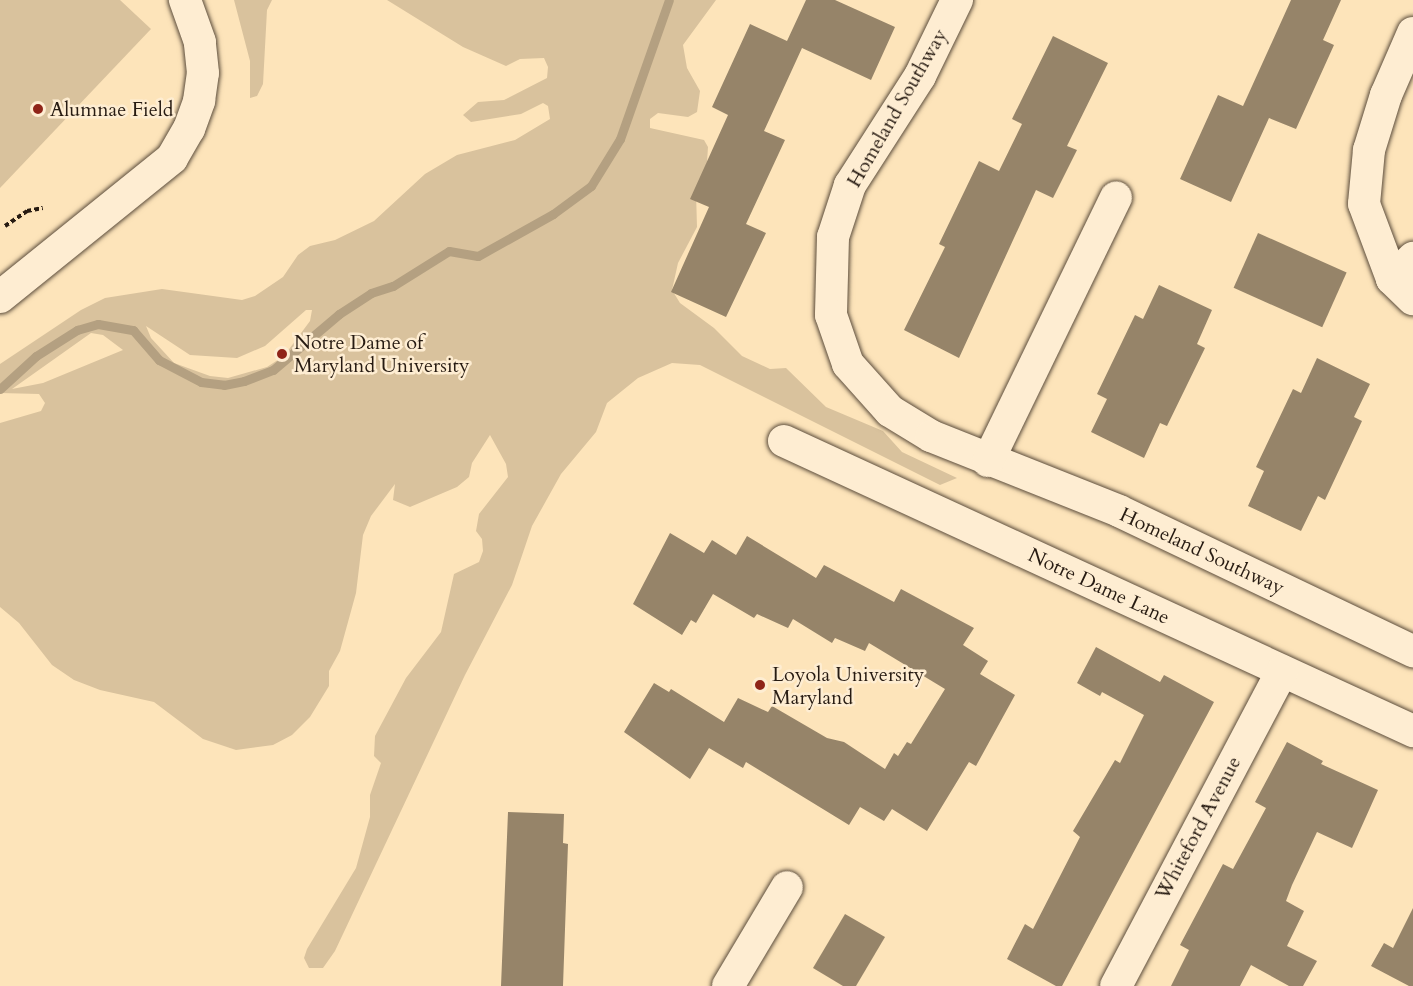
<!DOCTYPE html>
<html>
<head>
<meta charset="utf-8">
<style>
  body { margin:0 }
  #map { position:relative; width:1413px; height:986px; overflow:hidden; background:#fde4ba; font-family:Cardo,serif }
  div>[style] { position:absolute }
  .green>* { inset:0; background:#d9c29d }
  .stream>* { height:9px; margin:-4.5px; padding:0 4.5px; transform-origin:4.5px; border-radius:4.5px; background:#b4a081 }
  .building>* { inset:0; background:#968469; transform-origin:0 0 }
  .path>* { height:4px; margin-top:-2px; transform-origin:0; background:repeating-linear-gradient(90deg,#271b12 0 4.5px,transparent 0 7.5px) }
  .roads { filter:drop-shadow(0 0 2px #5c4d3c) drop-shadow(0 0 2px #5c4d3c) }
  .minor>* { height:32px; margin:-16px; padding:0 16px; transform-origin:16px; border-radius:16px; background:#feedd2 }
  .dots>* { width:16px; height:16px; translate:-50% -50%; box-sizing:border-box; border:3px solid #feedd2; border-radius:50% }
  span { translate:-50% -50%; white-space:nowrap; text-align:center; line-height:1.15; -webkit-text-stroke:5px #feedd2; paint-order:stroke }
  .street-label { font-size:20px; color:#271b12 }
  .poi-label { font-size:20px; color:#271b12 }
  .left { translate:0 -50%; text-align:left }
</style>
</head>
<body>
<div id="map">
  <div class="green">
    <div style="clip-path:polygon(0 0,120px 0,151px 29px,0 188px)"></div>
    <div style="clip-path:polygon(234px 0,272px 0,267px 10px,263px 84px,257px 96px,250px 98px,250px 61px)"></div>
    <div style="clip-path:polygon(evenodd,387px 0,716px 0,683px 45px,687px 68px,700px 91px,697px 112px,688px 117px,658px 113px,650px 119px,650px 128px,704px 140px,708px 147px,707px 162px,696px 192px,697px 227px,678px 263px,672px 290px,680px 303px,714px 328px,742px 356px,770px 369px,786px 368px,826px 407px,883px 431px,902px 452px,957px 478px,940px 485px,700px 365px,672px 363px,638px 378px,607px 403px,596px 432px,561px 474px,532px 526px,512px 585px,465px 675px,335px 951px,323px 968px,309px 968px,304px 958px,307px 949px,356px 868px,370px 817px,370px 795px,381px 763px,374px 756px,375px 736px,406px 678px,441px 632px,454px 574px,479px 562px,483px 551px,482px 539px,476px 531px,479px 514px,508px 477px,506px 464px,490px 435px,472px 463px,469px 477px,457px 487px,410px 507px,393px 500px,395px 484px,371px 516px,363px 535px,356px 593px,340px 651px,329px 671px,329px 686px,310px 717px,292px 735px,273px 745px,236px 750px,203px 739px,154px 702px,100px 690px,74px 680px,52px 665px,19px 623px,0 607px,0 423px,41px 411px,45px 403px,39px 394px,0 393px,0 364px,81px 310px,105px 298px,162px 289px,242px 300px,255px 296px,283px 277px,298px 255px,310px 246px,335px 240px,374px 221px,425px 174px,457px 155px,515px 140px,550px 119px,548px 106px,543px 103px,521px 114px,471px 122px,463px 115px,478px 102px,504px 100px,547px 78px,548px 67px,544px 58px,520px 59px,506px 66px,463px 47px,387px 0,306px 310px,312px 310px,310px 321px,284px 356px,267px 367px,228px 378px,210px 376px,174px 363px,151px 338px,146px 326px,190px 355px,237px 358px,265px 346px,306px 310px,387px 0,91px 333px,103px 335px,123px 350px,43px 383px,12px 389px,91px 333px)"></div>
  </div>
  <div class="stream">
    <div style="left:0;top:389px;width:49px;rotate:-42.5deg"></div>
    <div style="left:36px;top:356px;width:49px;rotate:-32.4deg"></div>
    <div style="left:77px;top:330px;width:22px;rotate:-16deg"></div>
    <div style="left:98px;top:324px;width:36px;rotate:10deg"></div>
    <div style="left:133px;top:330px;width:40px;rotate:49deg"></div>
    <div style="left:159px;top:360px;width:47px;rotate:27.6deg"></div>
    <div style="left:201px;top:382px;width:23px;rotate:7deg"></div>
    <div style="left:224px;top:385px;width:20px;rotate:-11deg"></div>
    <div style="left:244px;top:381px;width:31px;rotate:-21deg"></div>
    <div style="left:273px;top:370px;width:87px;rotate:-40.3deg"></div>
    <div style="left:339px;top:314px;width:38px;rotate:-33deg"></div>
    <div style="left:371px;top:293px;width:23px;rotate:-18deg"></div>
    <div style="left:393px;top:286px;width:66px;rotate:-32deg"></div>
    <div style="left:449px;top:251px;width:29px;rotate:10deg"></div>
    <div style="left:478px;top:256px;width:86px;rotate:-29.2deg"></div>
    <div style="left:553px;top:214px;width:47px;rotate:-36.4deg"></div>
    <div style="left:591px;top:186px;width:55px;rotate:-58.3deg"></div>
    <div style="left:620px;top:139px;width:147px;rotate:-70.6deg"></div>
  </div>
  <div class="building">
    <div style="clip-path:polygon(806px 0,835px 0,895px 27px,871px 80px,802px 48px,764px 131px,785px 140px,746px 224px,766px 233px,726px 317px,671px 292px,709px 207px,690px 199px,728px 115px,712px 107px,750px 24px,787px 41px)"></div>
    <div style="clip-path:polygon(1291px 0,1341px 0,1323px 40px,1334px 45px,1296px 129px,1269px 118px,1231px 202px,1180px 179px,1218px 95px,1243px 106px)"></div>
    <div style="clip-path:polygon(1053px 36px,1108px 63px,1067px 146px,1077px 150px,1053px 198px,1036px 190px,959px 358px,904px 330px,945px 247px,939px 244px,979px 161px,999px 171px,1022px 124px,1012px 119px)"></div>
    <div style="left:1258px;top:233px;width:97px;height:60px;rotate:24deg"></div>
    <div style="clip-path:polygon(1159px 285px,1212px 310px,1197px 344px,1205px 348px,1167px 426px,1160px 423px,1144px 458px,1091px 432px,1107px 399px,1097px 394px,1135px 315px,1143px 319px)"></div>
    <div style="clip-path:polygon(1317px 358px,1370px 384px,1354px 417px,1362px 421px,1325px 500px,1318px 496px,1301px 531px,1248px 506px,1264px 471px,1256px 467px,1293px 389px,1301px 393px)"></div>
    <div style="clip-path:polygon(670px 533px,704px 553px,712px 540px,736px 555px,747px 536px,816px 578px,824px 565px,894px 602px,901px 589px,974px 628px,963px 645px,988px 661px,980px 674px,1015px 695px,976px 766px,969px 762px,927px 831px,892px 809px,884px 821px,860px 807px,849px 825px,746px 762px,743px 768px,709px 748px,690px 779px,624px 732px,654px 683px,669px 692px,671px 689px,724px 722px,738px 698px,768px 712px,772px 706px,827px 738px,844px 742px,885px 769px,894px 753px,898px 756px,907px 742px,911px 744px,945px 689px,869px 643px,865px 651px,835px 638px,832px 643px,793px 619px,788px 628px,757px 614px,754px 618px,713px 594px,696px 623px,691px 620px,682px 635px,633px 604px)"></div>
    <div style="clip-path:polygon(1096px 647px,1160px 682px,1164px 675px,1214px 702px,1062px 986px,1056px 986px,1007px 959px,1025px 924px,1033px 929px,1080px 837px,1073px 831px,1115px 760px,1120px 763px,1144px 715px,1102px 692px,1100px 696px,1077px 683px)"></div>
    <div style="clip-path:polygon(1287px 742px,1323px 761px,1321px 764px,1378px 790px,1352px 848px,1317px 832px,1292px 885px,1286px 901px,1304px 911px,1287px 946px,1317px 961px,1303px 986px,1289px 986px,1251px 965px,1240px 986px,1171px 986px,1189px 950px,1180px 945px,1223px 864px,1233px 869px,1266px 808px,1255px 802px)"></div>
    <div style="clip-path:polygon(508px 812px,564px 814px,563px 843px,568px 844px,563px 986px,501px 986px)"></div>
    <div style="clip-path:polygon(1413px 908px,1413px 986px,1409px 986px,1371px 966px,1384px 943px,1393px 948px)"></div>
    <div style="clip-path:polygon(845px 914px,885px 937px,856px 986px,843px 986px,813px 968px)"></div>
  </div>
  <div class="path">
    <div style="left:5px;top:226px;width:27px;rotate:-34deg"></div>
    <div style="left:27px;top:211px;width:16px;rotate:-11deg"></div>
  </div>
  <div class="roads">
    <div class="minor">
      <div style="left:957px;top:0;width:85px;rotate:116deg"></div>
      <div style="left:920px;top:76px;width:130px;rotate:122.7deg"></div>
      <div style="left:850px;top:185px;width:55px;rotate:108.1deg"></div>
      <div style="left:833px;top:237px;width:78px;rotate:91.5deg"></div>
      <div style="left:831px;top:315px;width:52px;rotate:70.9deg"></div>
      <div style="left:848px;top:364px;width:63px;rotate:48.2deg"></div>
      <div style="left:890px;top:411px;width:48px;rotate:31.4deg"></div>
      <div style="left:931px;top:436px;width:202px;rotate:21.7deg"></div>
      <div style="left:1119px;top:511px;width:326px;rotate:25.5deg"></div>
      <div style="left:1413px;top:33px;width:68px;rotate:113.5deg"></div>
      <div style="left:1386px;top:95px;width:58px;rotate:107.2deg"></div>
      <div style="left:1369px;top:150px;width:54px;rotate:95.3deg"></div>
      <div style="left:1364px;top:204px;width:80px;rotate:69.5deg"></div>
      <div style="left:1392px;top:279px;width:29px;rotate:44deg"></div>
      <div style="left:1392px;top:279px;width:30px;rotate:-45deg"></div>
      <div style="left:0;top:297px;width:221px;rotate:-38.9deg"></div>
      <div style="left:172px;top:158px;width:34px;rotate:-60deg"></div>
      <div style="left:189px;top:129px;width:30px;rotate:-70deg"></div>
      <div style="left:199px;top:101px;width:28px;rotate:-82deg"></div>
      <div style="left:203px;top:73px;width:31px;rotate:-96deg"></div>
      <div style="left:200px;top:42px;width:45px;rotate:-109.7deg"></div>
      <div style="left:784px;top:441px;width:693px;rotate:24.75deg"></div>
      <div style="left:988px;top:461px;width:293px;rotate:-64.1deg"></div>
      <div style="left:728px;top:986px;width:115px;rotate:-59.2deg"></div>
      <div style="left:1116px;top:986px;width:356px;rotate:-62.2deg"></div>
    </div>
  </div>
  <div class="dots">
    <div style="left:38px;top:109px;background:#8f2418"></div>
    <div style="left:282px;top:354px;background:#8f2418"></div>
    <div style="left:760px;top:685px;background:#8f2418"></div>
  </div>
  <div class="street-label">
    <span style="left:897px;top:108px;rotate:-60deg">Homeland Southway</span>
    <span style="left:1202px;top:551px;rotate:25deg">Homeland Southway</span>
    <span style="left:1099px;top:586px;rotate:25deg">Notre Dame Lane</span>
    <span style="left:1198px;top:828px;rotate:-62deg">Whiteford Avenue</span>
  </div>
  <div class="poi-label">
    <span class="left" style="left:50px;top:109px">Alumnae Field</span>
    <span class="left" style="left:294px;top:354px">Notre Dame of<br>Maryland University</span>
    <span class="left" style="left:772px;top:686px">Loyola University<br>Maryland</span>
  </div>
</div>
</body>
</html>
